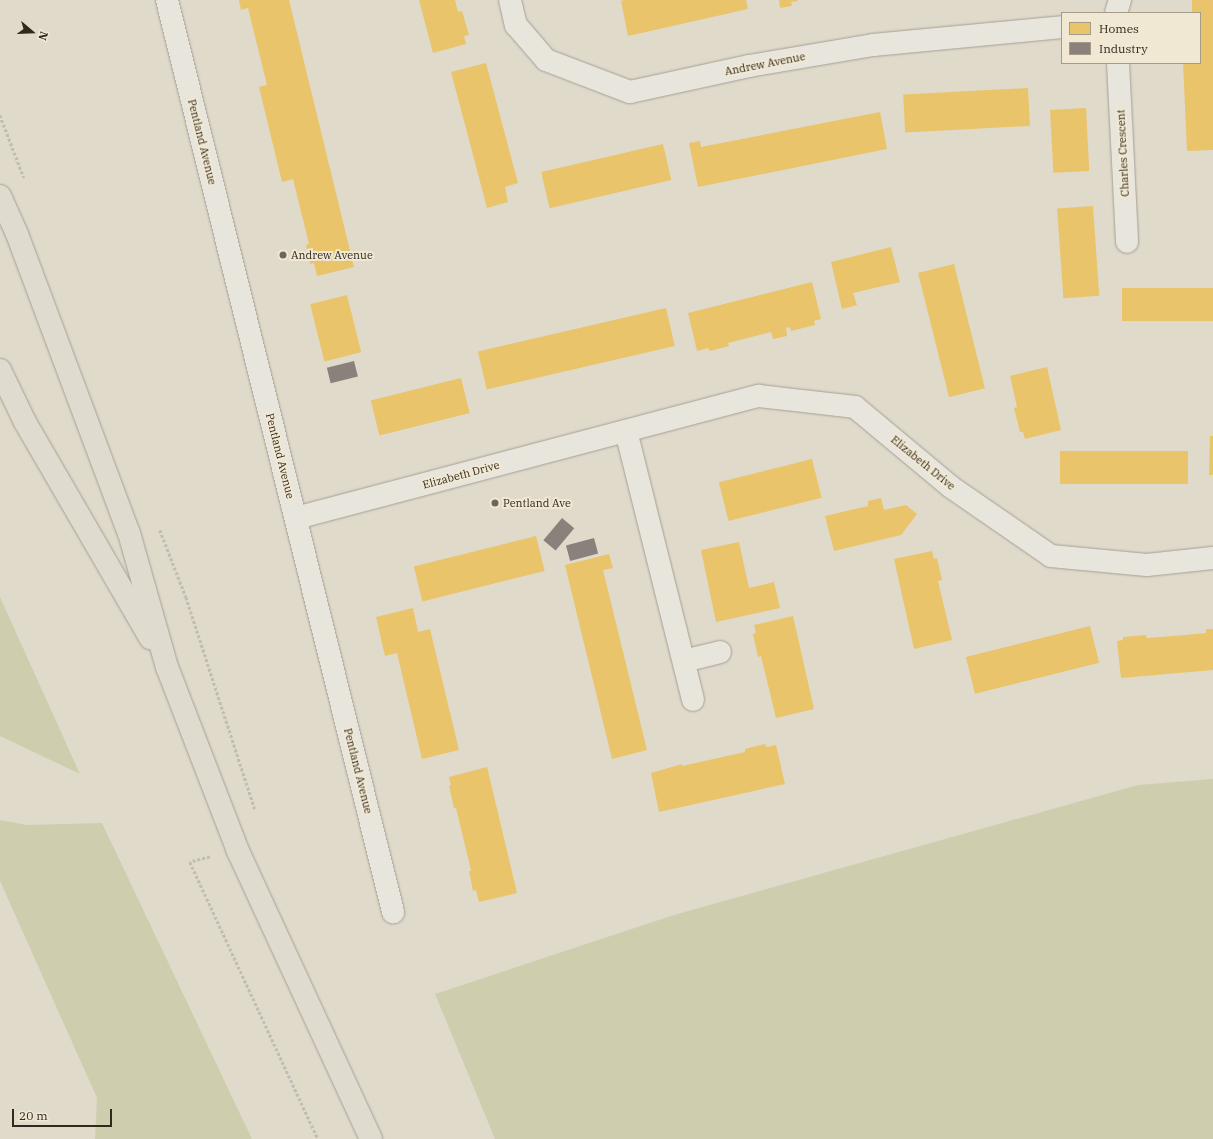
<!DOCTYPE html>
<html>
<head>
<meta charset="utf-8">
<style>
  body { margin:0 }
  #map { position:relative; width:1213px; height:1139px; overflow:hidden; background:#e0dacb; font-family:"IBM Plex Serif",serif }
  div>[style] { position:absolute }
  .green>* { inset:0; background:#ceceaf }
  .homes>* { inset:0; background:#e9c46a; transform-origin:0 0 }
  .industry>* { inset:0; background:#8a817c; transform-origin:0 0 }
  .path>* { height:2.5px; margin-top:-1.25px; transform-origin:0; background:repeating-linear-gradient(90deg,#c1bcb4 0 3px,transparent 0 5px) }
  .roads { filter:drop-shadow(0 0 1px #a59f95) drop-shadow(0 0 1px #a59f95) }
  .minor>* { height:22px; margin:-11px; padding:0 11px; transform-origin:11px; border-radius:11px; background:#e8e5dc }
  .major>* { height:22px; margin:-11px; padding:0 11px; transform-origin:11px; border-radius:11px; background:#dfdbce }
  .dots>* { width:11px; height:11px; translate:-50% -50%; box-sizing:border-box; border:2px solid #f0e8d2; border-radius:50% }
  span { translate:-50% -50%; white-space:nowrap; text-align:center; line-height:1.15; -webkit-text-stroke:4px #f0e8d2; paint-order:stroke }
  .street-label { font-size:11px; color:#32281e }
  .poi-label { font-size:11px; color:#32281e }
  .left { translate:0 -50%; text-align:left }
  .legend { position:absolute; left:1061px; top:12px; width:140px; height:52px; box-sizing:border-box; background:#f0e8d2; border:1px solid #a49b8a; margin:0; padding:5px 7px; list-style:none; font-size:12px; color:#32281e }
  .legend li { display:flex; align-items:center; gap:8px; height:20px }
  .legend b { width:20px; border:1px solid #a49b8a }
  .north { position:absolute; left:12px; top:12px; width:40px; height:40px; -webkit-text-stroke:3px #f0e8d2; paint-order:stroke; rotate:109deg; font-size:11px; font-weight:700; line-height:16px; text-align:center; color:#32281e }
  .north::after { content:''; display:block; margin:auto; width:14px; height:18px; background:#32281e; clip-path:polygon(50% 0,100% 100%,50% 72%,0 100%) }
  .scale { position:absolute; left:12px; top:1109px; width:100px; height:18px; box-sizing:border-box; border:2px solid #32281e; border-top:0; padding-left:5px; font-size:12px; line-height:14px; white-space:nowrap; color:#32281e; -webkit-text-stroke:3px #f0e8d2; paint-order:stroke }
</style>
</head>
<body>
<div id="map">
  <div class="green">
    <div style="clip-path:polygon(0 597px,80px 774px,0 736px)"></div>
    <div style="clip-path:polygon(1213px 779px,1213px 1139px,495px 1139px,435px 994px,674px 915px,1138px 785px)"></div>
    <div style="clip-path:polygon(0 820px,27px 825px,102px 823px,252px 1139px,95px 1139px,97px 1098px,0 881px)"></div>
  </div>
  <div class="homes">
    <div style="clip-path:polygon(239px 0,289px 0,354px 267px,317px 276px,314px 263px,310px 264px,306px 245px,309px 244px,293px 179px,282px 182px,259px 87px,267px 85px,248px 8px,241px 10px)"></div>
    <div style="clip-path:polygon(419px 0,455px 0,458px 12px,462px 11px,469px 35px,464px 36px,466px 44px,433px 53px)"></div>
    <div style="clip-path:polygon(624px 0,746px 0,748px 9px,628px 36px,621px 1px)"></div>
    <div style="clip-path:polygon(779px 0,798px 0,798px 1px,791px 2px,792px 6px,780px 8px)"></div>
    <div style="clip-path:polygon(1192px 0,1213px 0,1213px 150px,1187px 151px,1183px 63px,1200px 63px,1200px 13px,1192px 13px)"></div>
    <div style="clip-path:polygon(486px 63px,518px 183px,505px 187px,508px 202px,487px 208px,451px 72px)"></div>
    <div style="left:1028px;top:88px;width:38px;height:125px;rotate:87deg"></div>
    <div style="left:1086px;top:108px;width:63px;height:36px;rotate:87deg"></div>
    <div style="clip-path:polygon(880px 112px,887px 149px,698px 187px,689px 143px,700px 141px,701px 147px)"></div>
    <div style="left:663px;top:144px;width:37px;height:125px;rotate:77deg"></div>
    <div style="left:1093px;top:206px;width:90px;height:36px;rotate:86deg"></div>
    <div style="clip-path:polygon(891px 247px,900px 282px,853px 293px,857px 305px,842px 309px,831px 262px)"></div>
    <div style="left:954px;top:264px;width:128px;height:37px;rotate:76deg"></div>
    <div style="clip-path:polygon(812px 282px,821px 319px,814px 321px,815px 325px,791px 331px,790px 327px,786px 328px,787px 336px,773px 339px,771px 332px,728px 343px,729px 346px,710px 351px,708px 348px,697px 351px,688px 313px)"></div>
    <div style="left:1213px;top:288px;width:33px;height:91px;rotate:90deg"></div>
    <div style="left:347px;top:295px;width:59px;height:38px;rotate:76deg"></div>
    <div style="left:666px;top:308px;width:39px;height:193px;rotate:77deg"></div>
    <div style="clip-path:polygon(1047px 367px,1061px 430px,1025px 439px,1023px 432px,1020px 432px,1014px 408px,1017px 407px,1010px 376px)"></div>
    <div style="left:461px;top:378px;width:36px;height:93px;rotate:76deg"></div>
    <div style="clip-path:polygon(1210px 436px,1213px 436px,1213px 475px,1209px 475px)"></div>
    <div style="left:1188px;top:451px;width:33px;height:128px;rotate:90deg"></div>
    <div style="left:812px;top:459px;width:40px;height:96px;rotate:76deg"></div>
    <div style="clip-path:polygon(881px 498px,884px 510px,906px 505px,917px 514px,901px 535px,834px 551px,825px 516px,868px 506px,868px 501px)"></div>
    <div style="left:536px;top:536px;width:36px;height:126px;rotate:76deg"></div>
    <div style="clip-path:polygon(739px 542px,749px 588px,774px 582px,780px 608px,716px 622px,701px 550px)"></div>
    <div style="clip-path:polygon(932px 551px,934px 559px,937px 558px,942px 580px,938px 581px,952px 640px,914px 649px,894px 559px)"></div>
    <div style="clip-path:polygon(609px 554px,613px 568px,603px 570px,647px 750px,612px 759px,565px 565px)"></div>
    <div style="clip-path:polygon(413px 608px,418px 632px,430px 629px,459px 750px,422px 759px,397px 653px,385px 656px,376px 617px)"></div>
    <div style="clip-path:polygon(793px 616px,814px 709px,776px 718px,761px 656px,758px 657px,753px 634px,756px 633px,754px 625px)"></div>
    <div style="left:1090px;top:626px;width:38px;height:128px;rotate:76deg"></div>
    <div style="clip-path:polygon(1206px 629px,1213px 629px,1213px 670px,1121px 678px,1117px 641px,1123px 640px,1123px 637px,1146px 635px,1147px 638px,1185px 635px,1206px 633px)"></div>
    <div style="clip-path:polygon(765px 744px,766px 747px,776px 745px,785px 784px,659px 812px,651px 773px,682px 764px,682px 766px,745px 752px,745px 749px)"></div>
    <div style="clip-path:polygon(487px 767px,517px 893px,479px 902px,476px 890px,473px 891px,469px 871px,471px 871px,469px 862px,456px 808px,454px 808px,449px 786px,451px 785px,449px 777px)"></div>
  </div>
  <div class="industry">
    <div style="left:354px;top:361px;width:16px;height:28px;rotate:76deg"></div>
    <div style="left:562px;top:518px;width:16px;height:29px;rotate:40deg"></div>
    <div style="left:594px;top:538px;width:16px;height:29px;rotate:75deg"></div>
  </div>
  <div class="path">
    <div style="left:0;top:115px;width:67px;rotate:69.1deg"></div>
    <div style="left:160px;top:530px;width:72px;rotate:68.8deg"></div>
    <div style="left:186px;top:597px;width:223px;rotate:72deg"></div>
    <div style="left:210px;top:857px;width:21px;rotate:166deg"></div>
    <div style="left:190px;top:862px;width:305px;rotate:65.2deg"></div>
  </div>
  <div class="roads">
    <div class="minor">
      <div style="left:167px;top:0;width:940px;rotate:76.08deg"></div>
      <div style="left:510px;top:0;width:26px;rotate:77deg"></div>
      <div style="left:516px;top:25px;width:46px;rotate:49.4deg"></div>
      <div style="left:546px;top:60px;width:90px;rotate:20.9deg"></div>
      <div style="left:630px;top:92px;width:122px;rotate:-12.3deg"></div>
      <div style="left:749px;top:66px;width:126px;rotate:-9.6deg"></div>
      <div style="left:873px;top:45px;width:190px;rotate:-5.4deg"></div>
      <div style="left:1116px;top:13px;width:14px;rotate:-73deg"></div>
      <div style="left:1118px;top:63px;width:179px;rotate:87.1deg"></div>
      <div style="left:626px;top:431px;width:277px;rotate:76deg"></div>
      <div style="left:296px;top:518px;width:479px;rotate:-14.8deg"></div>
      <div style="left:759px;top:396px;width:97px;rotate:6.5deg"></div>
      <div style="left:855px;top:407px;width:125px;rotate:39.8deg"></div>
      <div style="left:951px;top:487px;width:121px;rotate:34.6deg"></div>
      <div style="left:1051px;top:556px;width:96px;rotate:5.4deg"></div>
      <div style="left:1147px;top:565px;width:66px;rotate:-6.1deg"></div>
      <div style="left:684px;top:661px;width:37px;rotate:-14deg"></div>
    </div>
    <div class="major">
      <div style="left:0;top:196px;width:42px;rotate:65.9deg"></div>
      <div style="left:17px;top:234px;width:319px;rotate:69.5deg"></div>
      <div style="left:129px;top:533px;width:139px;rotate:74.2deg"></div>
      <div style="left:167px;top:667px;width:197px;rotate:68.9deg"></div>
      <div style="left:238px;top:851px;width:317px;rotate:65.2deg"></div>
      <div style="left:0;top:370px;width:58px;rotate:64.3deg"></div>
      <div style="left:25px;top:422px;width:250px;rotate:59.9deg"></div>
    </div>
  </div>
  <div class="dots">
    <div style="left:283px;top:255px;background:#6f665b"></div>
    <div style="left:495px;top:503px;background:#6f665b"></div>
  </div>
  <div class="street-label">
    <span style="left:765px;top:64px;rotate:-11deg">Andrew Avenue</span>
    <span style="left:202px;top:142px;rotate:76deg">Pentland Avenue</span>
    <span style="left:1123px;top:153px;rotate:-93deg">Charles Crescent</span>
    <span style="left:280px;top:456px;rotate:76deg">Pentland Avenue</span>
    <span style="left:923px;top:463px;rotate:39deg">Elizabeth Drive</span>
    <span style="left:461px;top:475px;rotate:-15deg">Elizabeth Drive</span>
    <span style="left:358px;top:771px;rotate:76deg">Pentland Avenue</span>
  </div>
  <div class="poi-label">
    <span class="left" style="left:291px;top:255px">Andrew Avenue</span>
    <span class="left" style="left:503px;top:503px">Pentland Ave</span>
  </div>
  <ul class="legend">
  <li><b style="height:11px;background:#e9c46a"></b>Homes</li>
  <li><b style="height:11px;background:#8a817c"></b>Industry</li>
  </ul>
  <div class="north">N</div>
  <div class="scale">20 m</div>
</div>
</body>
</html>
